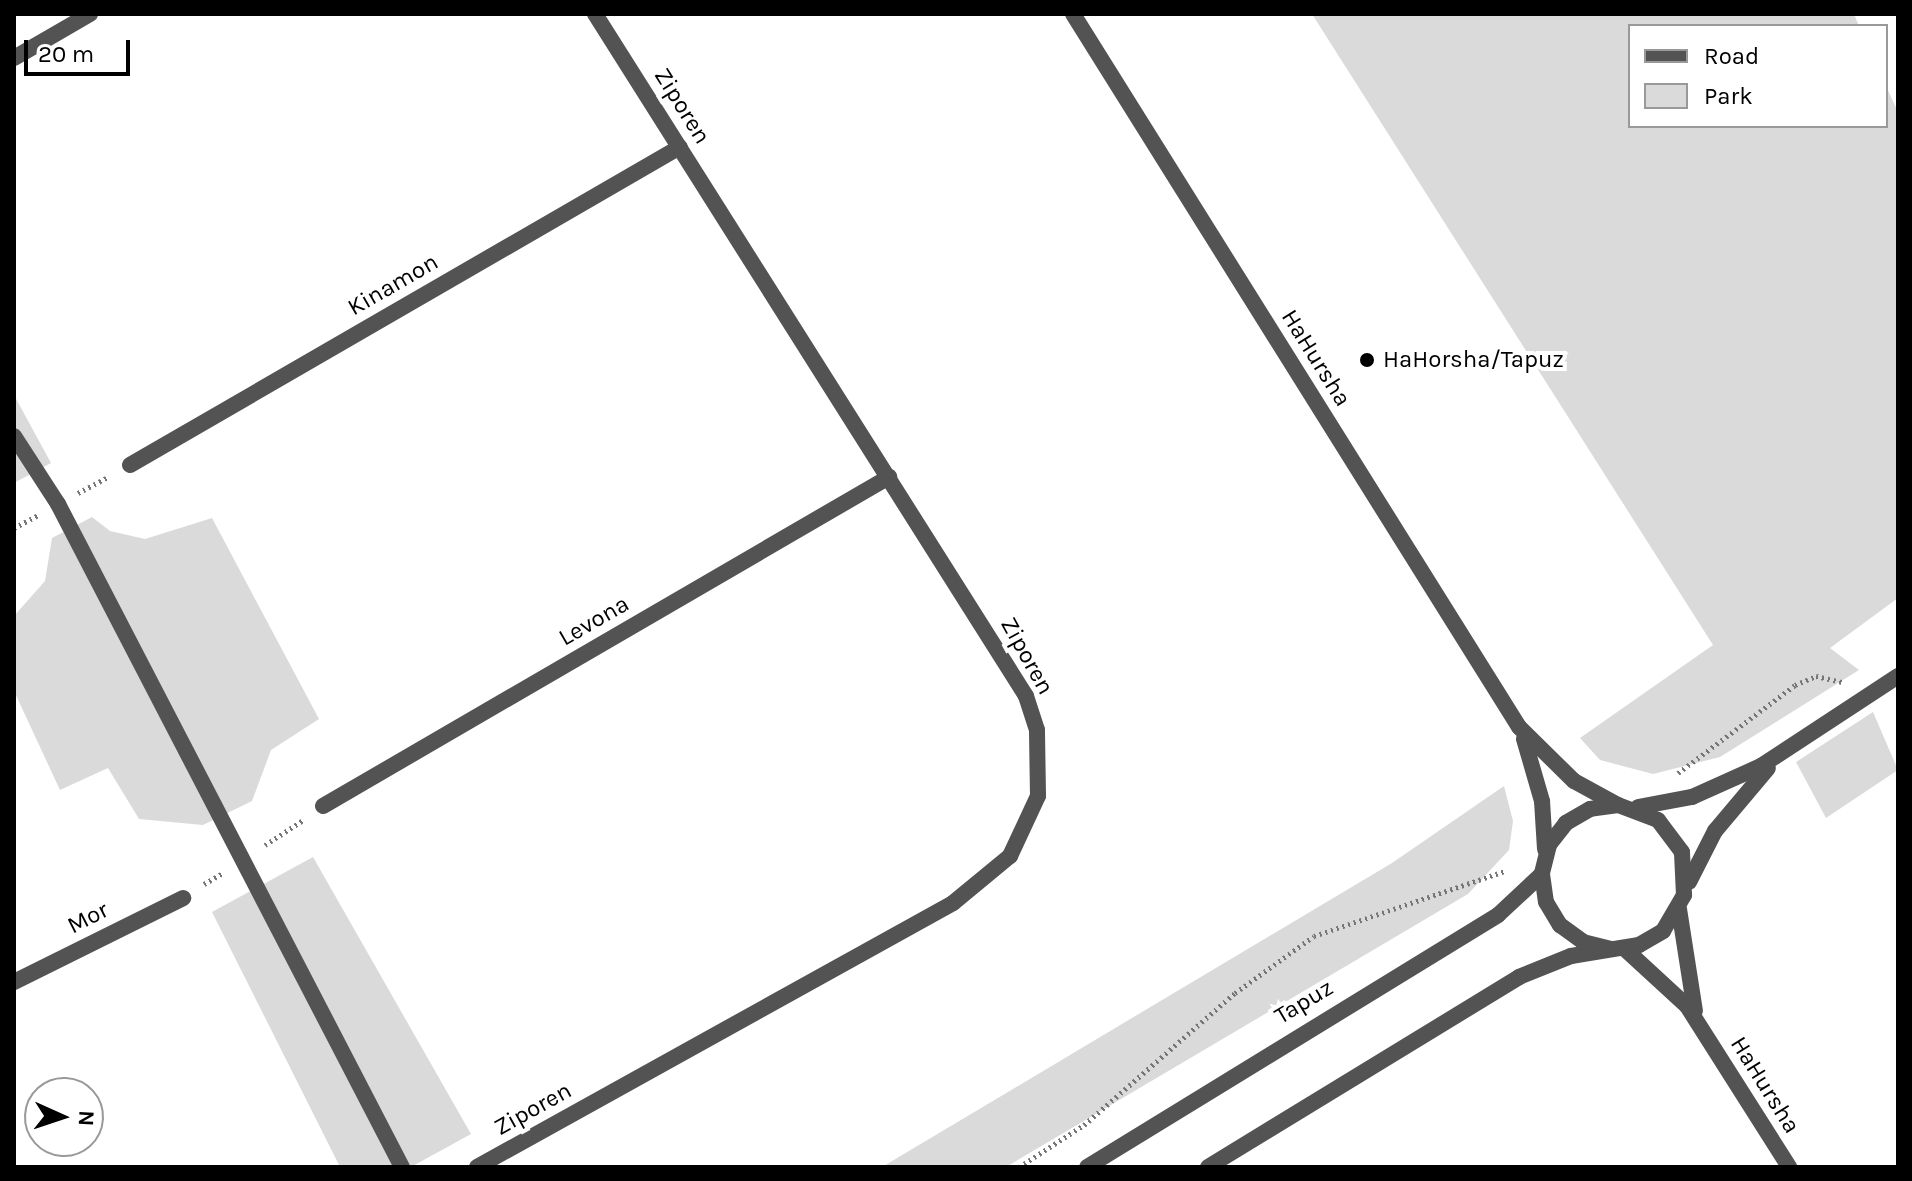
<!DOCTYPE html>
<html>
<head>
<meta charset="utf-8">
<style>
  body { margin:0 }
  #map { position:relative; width:1912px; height:1181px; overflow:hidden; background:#fff; font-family:Karla,sans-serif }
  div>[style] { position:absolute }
  .green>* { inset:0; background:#dadada }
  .path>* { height:5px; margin-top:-2.5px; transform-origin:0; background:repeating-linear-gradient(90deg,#757575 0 2px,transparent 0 6px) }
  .pedestrian>* { height:16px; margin:-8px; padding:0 8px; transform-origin:8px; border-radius:8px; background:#535353 }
  .minor>* { height:16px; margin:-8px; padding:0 8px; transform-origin:8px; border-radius:8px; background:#535353 }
  .tertiary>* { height:16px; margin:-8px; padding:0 8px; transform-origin:8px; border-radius:8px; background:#535353 }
  .dots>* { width:22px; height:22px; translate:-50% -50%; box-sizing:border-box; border:4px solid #fff; border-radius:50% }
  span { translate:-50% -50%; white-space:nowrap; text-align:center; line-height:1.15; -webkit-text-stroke:8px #fff; paint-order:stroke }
  .street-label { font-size:24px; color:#000 }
  .poi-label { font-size:24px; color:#000 }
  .left { translate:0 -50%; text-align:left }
  .frame { position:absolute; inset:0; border:16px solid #000; pointer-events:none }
  .legend { position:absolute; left:1628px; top:24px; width:260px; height:104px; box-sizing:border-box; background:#fff; border:2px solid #999; margin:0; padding:10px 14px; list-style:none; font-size:24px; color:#000 }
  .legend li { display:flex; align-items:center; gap:16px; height:40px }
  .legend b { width:40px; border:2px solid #999 }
  .north { position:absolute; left:24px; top:1077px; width:80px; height:80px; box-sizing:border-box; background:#fff; border:2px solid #999; border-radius:50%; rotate:93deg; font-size:22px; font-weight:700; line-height:32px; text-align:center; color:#000 }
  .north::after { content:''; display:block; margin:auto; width:28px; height:36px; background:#000; clip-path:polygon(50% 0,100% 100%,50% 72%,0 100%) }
  .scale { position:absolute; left:24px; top:40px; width:106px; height:36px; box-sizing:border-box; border:4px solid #000; border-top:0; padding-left:10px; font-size:24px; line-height:28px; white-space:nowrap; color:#000; -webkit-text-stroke:6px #fff; paint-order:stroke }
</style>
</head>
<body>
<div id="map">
  <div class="green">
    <div style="clip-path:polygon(1312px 14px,1854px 14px,1859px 26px,1630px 26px,1630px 126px,1886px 126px,1886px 86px,1898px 112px,1898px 598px,1830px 648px,1859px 670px,1720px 757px,1653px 774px,1600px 760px,1580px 738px,1713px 645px)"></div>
    <div style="clip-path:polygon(14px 395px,51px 463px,14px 483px)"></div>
    <div style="clip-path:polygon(92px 517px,110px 531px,145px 539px,212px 518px,319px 719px,271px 750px,252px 801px,203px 825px,139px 819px,108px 768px,60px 790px,14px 691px,14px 616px,45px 581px,52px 538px)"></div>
    <div style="clip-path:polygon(1873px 712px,1898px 770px,1826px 818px,1796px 762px)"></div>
    <div style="clip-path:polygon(1504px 786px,1513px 821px,1509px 850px,1468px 894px,1006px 1167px,882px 1167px,1392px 863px)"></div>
    <div style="clip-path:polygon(313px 857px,471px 1134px,411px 1167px,340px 1167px,212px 912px)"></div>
  </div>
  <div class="path">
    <div style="left:78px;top:493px;width:34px;rotate:-28deg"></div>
    <div style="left:14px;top:528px;width:27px;rotate:-28deg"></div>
    <div style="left:1678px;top:773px;width:146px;rotate:-36.9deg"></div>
    <div style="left:1795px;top:685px;width:23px;rotate:-23deg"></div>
    <div style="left:1816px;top:676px;width:27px;rotate:13deg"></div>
    <div style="left:265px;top:845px;width:45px;rotate:-33.3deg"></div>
    <div style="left:204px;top:884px;width:22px;rotate:-30deg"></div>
    <div style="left:1019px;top:1167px;width:77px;rotate:-32.9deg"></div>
    <div style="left:1084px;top:1125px;width:201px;rotate:-41.2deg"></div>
    <div style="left:1235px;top:993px;width:97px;rotate:-35.8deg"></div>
    <div style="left:1314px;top:936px;width:202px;rotate:-18.8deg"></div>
  </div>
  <div class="pedestrian">
    <div style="left:14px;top:436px;width:81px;rotate:57.1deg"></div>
    <div style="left:58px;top:504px;width:747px;rotate:62.58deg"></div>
  </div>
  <div class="minor">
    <div style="left:130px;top:465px;width:635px;rotate:-30.04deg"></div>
    <div style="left:323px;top:806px;width:655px;rotate:-30.17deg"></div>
    <div style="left:1679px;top:909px;width:103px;rotate:81.1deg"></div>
    <div style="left:1625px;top:949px;width:84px;rotate:42.6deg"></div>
    <div style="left:1687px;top:1006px;width:191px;rotate:57.6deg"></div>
    <div style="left:14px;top:982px;width:189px;rotate:-26.4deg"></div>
    <div style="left:477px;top:1167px;width:544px;rotate:-29.01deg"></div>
    <div style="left:953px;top:903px;width:74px;rotate:-39.5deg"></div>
    <div style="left:1010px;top:856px;width:66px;rotate:-65deg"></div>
    <div style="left:1038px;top:796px;width:66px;rotate:-90.9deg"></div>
    <div style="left:1037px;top:730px;width:36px;rotate:-108deg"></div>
    <div style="left:1026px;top:696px;width:807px;rotate:-122.29deg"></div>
  </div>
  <div class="tertiary">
    <div style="left:1073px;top:14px;width:841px;rotate:57.97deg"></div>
    <div style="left:1519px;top:727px;width:77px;rotate:44.5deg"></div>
    <div style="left:1574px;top:781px;width:50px;rotate:28.6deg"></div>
    <div style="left:14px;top:58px;width:88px;rotate:-30.1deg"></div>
    <div style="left:1524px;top:739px;width:65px;rotate:73.8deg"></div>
    <div style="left:1542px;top:801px;width:48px;rotate:86.4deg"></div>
    <div style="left:1638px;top:807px;width:55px;rotate:-10.5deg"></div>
    <div style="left:1692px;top:797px;width:76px;rotate:-24.2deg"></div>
    <div style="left:1761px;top:766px;width:164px;rotate:-33.3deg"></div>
    <div style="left:1689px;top:882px;width:57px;rotate:-63deg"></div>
    <div style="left:1715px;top:831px;width:82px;rotate:-49.9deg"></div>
    <div style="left:1087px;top:1167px;width:482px;rotate:-31.5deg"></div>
    <div style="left:1498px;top:915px;width:60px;rotate:-43deg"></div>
    <div style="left:1208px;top:1167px;width:364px;rotate:-31.4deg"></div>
    <div style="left:1519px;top:977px;width:56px;rotate:-22deg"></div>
    <div style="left:1571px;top:956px;width:69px;rotate:-9.2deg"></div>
    <div style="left:1639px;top:945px;width:28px;rotate:-30deg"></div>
    <div style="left:1663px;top:931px;width:42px;rotate:-59.7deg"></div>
    <div style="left:1684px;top:895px;width:43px;rotate:-92.7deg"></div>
    <div style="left:1682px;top:852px;width:40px;rotate:-127deg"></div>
    <div style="left:1658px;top:820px;width:43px;rotate:-159.4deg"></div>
    <div style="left:1618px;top:805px;width:28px;rotate:172deg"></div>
    <div style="left:1590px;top:809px;width:28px;rotate:150deg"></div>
    <div style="left:1566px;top:823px;width:28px;rotate:128deg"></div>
    <div style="left:1549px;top:845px;width:30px;rotate:104deg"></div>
    <div style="left:1542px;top:874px;width:28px;rotate:82deg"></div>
    <div style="left:1546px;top:902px;width:27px;rotate:59deg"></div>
    <div style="left:1560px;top:925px;width:29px;rotate:36deg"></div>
    <div style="left:1583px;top:942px;width:29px;rotate:14deg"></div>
  </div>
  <div class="dots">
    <div style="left:1367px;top:360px;background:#000"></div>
  </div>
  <div class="street-label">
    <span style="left:682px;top:106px;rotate:58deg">Ziporen</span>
    <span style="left:393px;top:285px;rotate:-30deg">Kinamon</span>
    <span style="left:1316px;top:358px;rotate:58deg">HaHursha</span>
    <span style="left:594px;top:621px;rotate:-30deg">Levona</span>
    <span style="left:1027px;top:656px;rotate:61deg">Ziporen</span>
    <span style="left:88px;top:918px;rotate:-27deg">Mor</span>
    <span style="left:1304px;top:1002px;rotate:-31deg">Tapuz</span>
    <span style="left:1765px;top:1085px;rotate:58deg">HaHursha</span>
    <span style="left:533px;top:1109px;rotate:-29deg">Ziporen</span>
  </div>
  <div class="poi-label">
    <span class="left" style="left:1383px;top:360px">HaHorsha/Tapuz</span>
  </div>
  <div class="frame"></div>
  <ul class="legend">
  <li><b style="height:10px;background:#535353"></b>Road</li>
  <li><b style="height:22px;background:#dadada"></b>Park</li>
  </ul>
  <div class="north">N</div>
  <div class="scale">20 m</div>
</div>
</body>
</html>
